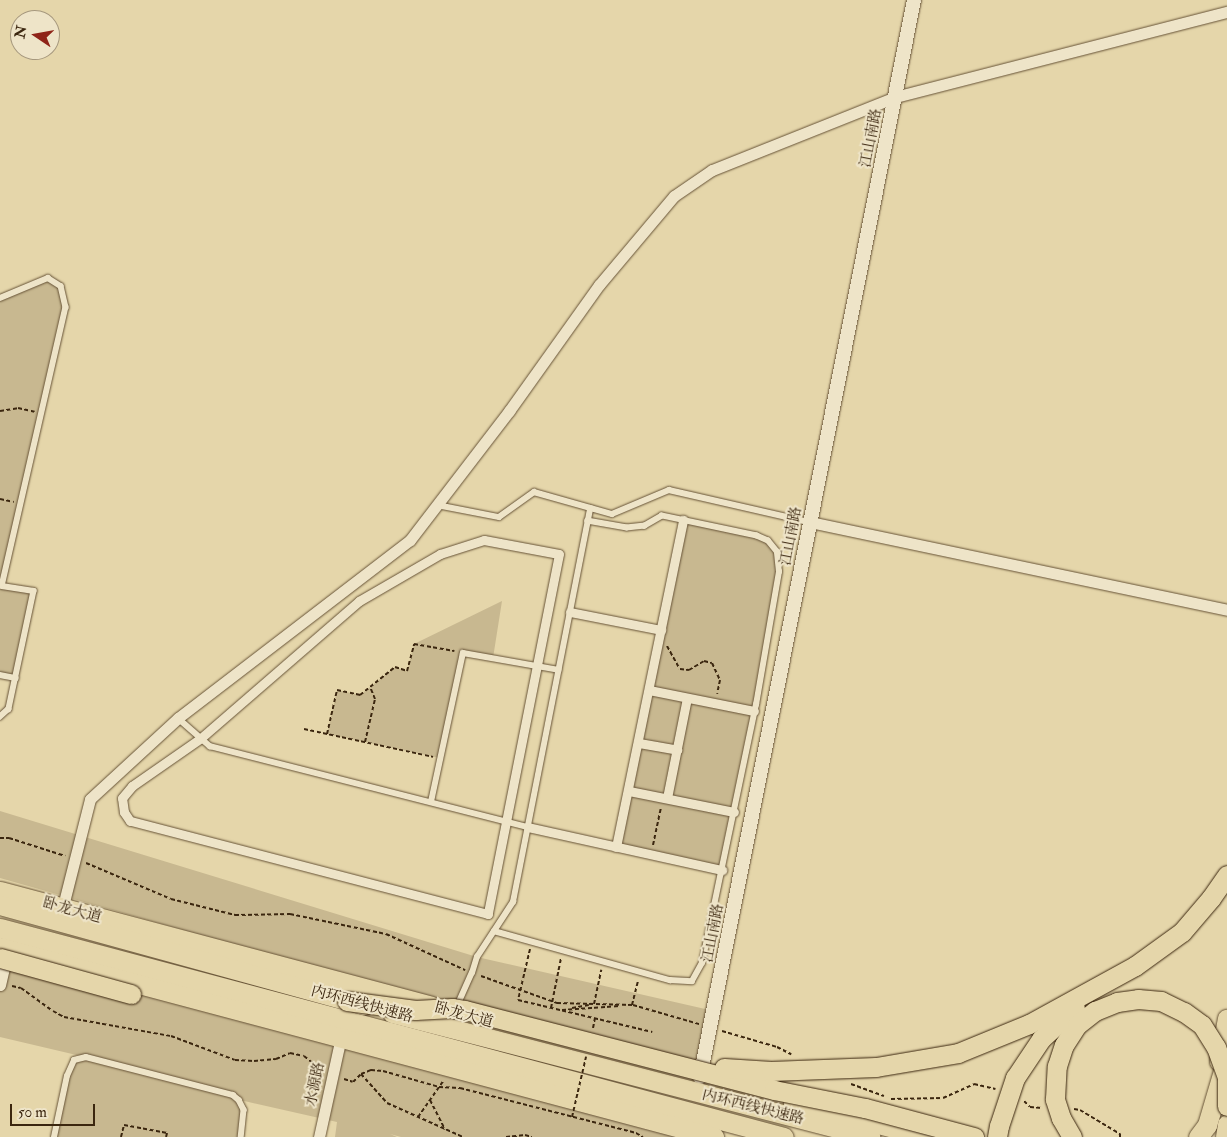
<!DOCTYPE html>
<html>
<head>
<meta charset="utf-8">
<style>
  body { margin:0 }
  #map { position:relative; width:1227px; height:1137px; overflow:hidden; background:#e5d6aa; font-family:"IM FELL Double Pica","Noto Serif SC",serif }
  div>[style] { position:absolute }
  .green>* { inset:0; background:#c8b890 }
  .path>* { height:2px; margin-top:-1px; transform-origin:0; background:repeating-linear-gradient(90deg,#3b260f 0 4px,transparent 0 6.5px) }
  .roads { filter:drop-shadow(0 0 1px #665236) drop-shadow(0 0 1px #665236) }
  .service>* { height:5.5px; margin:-2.75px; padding:0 2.75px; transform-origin:2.75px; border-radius:2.75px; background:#eee4c8 }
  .pedestrian>* { height:9px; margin:-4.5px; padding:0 4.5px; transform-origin:4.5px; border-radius:4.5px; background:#eee4c8 }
  .minor>* { height:11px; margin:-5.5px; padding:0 5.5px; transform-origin:5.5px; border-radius:5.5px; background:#eee4c8 }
  .tertiary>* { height:14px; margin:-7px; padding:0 7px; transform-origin:7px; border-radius:7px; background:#eee4c8 }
  .primary>* { height:18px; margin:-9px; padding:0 9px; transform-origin:9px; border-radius:9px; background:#e5d6aa }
  .trunk>* { height:19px; margin:-9.5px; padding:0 9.5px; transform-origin:9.5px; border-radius:9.5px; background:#e5d6aa }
  .path-bridge>* { height:2px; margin-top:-1px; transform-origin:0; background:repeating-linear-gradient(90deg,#3b260f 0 4px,transparent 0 6.5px) }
  .bridges { filter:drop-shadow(0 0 1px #3b260f) drop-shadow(0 0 1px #3b260f) }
  .trunk-bridge>* { height:19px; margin:-9.5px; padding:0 9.5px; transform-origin:9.5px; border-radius:9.5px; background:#e5d6aa }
  span { translate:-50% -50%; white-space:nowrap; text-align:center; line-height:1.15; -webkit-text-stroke:4px #eee4c8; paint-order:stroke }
  .street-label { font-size:15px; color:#3b260f }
  .north { position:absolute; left:10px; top:10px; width:50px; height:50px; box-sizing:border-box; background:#eee4c8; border:1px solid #a6987e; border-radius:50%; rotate:282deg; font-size:14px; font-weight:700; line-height:20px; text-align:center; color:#3b260f }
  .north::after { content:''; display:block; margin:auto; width:18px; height:22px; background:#8f2418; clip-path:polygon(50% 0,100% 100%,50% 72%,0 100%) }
  .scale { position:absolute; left:10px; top:1104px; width:85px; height:22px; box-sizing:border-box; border:2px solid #3b260f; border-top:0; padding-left:6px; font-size:15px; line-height:18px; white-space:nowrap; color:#3b260f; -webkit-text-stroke:4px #eee4c8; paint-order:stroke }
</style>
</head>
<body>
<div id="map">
  <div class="green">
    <div style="clip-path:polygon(48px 278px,61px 286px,66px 307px,3px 586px,34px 591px,16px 678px,0 675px,0 298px)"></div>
    <div style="clip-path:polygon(683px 520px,757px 536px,777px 552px,779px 572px,722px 870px,616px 847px)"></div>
    <div style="clip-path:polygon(502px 601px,493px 658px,463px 653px,440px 758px,327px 734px,337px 690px,360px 695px,395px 667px,407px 671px,414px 644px)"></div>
    <div style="clip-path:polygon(0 811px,477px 957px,714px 1011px,700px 1077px,0 878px)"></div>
    <div style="clip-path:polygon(8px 950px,714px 1137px,401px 1137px,390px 1134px,397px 1137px,335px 1137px,337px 1122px,240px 1100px,244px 1110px,241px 1137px,54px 1137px,74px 1060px,85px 1057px,0 1037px,0 985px)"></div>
  </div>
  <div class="path">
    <div style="left:0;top:411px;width:18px;rotate:-9deg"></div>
    <div style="left:18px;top:408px;width:17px;rotate:13deg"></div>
    <div style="left:0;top:499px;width:14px;rotate:12deg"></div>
    <div style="left:667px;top:646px;width:26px;rotate:61deg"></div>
    <div style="left:680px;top:669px;width:9px;rotate:6deg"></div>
    <div style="left:689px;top:670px;width:17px;rotate:-31deg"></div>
    <div style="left:704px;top:661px;width:8px;rotate:14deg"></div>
    <div style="left:712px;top:663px;width:19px;rotate:65deg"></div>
    <div style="left:720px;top:680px;width:14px;rotate:102deg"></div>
    <div style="left:304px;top:729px;width:132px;rotate:12.2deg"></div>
    <div style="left:327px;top:734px;width:45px;rotate:-77.2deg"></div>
    <div style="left:337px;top:690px;width:24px;rotate:12deg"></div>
    <div style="left:360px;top:695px;width:45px;rotate:-38.7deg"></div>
    <div style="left:395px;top:667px;width:13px;rotate:18deg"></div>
    <div style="left:407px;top:671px;width:28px;rotate:-75deg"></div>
    <div style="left:414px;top:644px;width:41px;rotate:9.9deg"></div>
    <div style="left:365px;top:742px;width:44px;rotate:-76.9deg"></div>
    <div style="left:375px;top:699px;width:11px;rotate:-112deg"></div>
    <div style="left:0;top:838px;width:9px"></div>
    <div style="left:9px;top:838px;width:59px;rotate:17.8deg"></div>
    <div style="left:653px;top:845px;width:38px;rotate:-78deg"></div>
    <div style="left:86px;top:863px;width:92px;rotate:23deg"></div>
    <div style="left:171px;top:899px;width:66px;rotate:14deg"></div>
    <div style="left:235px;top:915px;width:55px;rotate:-1deg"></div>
    <div style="left:290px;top:914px;width:98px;rotate:11.8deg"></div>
    <div style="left:386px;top:934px;width:87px;rotate:24.5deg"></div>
    <div style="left:530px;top:949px;width:52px;rotate:103.2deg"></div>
    <div style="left:518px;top:1000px;width:138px;rotate:13.4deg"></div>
    <div style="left:481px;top:976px;width:81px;rotate:19.6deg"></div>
    <div style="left:557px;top:1003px;width:76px;rotate:1.5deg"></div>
    <div style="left:633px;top:1005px;width:69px;rotate:16.1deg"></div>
    <div style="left:12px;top:986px;width:9px;rotate:13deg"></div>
    <div style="left:21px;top:988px;width:39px;rotate:36deg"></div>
    <div style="left:53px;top:1011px;width:13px;rotate:29deg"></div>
    <div style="left:64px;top:1017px;width:109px;rotate:10.1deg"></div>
    <div style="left:171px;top:1036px;width:68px;rotate:20.6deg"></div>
    <div style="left:235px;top:1060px;width:19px;rotate:3deg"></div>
    <div style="left:254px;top:1061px;width:22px;rotate:-5deg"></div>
    <div style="left:276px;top:1059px;width:15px;rotate:-23deg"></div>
    <div style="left:290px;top:1053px;width:14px;rotate:12deg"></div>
    <div style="left:304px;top:1056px;width:14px;rotate:39deg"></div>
    <div style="left:315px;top:1065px;width:8px;rotate:83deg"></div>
    <div style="left:316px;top:1073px;width:6px;rotate:9deg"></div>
    <div style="left:594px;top:1004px;width:35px;rotate:-78deg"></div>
    <div style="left:632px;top:1005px;width:25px;rotate:-76deg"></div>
    <div style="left:551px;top:1008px;width:51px;rotate:-78.7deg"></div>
    <div style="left:572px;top:1008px;width:17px;rotate:-10deg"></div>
    <div style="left:562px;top:1010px;width:58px;rotate:-3.9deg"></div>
    <div style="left:722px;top:1031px;width:57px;rotate:16.2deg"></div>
    <div style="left:777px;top:1047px;width:16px;rotate:27deg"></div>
    <div style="left:361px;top:1074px;width:11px;rotate:-22deg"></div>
    <div style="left:371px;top:1070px;width:12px;rotate:5deg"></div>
    <div style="left:383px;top:1071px;width:58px;rotate:15.9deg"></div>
    <div style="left:439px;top:1087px;width:21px;rotate:3deg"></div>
    <div style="left:460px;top:1088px;width:182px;rotate:14.3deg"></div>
    <div style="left:636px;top:1133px;width:8px;rotate:30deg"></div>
    <div style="left:344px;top:1079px;width:9px;rotate:18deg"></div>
    <div style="left:353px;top:1082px;width:11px;rotate:-45deg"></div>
    <div style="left:361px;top:1074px;width:39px;rotate:48deg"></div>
    <div style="left:387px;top:1103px;width:83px;rotate:24.1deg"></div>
    <div style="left:851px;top:1084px;width:35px;rotate:20deg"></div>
    <div style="left:891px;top:1099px;width:52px;rotate:-1.1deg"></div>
    <div style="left:943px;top:1098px;width:34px;rotate:-24deg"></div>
    <div style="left:974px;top:1084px;width:22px;rotate:13deg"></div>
    <div style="left:430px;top:1100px;width:33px;rotate:63deg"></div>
    <div style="left:1024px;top:1101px;width:8px;rotate:45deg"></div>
    <div style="left:1030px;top:1107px;width:12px;rotate:5deg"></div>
    <div style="left:1074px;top:1109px;width:6px;rotate:9deg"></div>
    <div style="left:1080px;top:1110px;width:47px;rotate:31deg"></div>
    <div style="left:1120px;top:1134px;width:3px;rotate:90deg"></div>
    <div style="left:418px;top:1117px;width:45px;rotate:-54.9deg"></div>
    <div style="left:121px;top:1137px;width:12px;rotate:-76deg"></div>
    <div style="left:124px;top:1125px;width:44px;rotate:10.5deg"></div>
    <div style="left:167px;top:1133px;width:4px;rotate:104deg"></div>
    <div style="left:506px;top:1137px;width:19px;rotate:-6deg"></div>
    <div style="left:525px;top:1135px;width:7px;rotate:16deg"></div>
  </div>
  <div class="roads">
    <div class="service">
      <div style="left:0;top:298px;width:52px;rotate:-22.6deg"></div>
      <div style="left:48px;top:278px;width:15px;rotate:32deg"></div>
      <div style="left:61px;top:286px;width:22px;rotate:77deg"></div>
      <div style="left:66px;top:307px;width:286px;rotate:102.9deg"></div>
      <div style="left:2px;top:586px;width:32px;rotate:9deg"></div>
      <div style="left:34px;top:591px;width:121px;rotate:102deg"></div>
      <div style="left:9px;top:709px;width:12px;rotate:138deg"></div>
      <div style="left:437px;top:505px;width:63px;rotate:11deg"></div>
      <div style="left:499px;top:517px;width:43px;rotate:-35.5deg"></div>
      <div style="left:534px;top:492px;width:81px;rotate:15.8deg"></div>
      <div style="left:612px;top:514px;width:62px;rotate:-22.8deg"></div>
      <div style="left:669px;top:490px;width:144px;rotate:12.9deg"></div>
      <div style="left:0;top:675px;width:16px;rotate:11deg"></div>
      <div style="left:178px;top:718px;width:43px;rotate:41.2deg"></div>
      <div style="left:210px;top:746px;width:328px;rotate:14.3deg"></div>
      <div style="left:431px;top:802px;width:152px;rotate:-77.9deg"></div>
      <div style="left:463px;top:653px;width:97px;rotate:10deg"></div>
      <div style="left:494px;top:931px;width:183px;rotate:15.6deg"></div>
      <div style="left:670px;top:980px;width:22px;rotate:3deg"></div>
      <div style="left:692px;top:981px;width:21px;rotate:-61deg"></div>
      <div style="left:702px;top:963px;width:264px;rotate:-78.2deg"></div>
      <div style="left:756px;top:705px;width:135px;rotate:-80.2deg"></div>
      <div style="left:779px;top:572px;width:20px;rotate:-96deg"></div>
      <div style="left:777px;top:552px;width:14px;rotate:-129deg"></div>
      <div style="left:768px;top:541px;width:12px;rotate:-156deg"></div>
      <div style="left:757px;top:536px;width:97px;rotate:-168.1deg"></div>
      <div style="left:662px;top:516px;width:20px;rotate:150deg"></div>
      <div style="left:645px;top:526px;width:18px;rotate:174deg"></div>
      <div style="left:627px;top:528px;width:40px;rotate:-170deg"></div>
      <div style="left:457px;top:1006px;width:36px;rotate:-66deg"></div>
      <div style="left:472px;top:973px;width:17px;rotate:-73deg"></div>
      <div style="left:477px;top:957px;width:66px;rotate:-56.8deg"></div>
      <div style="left:513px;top:902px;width:401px;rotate:-78.9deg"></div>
      <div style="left:54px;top:1137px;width:62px;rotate:-78deg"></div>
      <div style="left:67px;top:1076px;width:17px;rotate:-66deg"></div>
      <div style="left:74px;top:1060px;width:12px;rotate:-14deg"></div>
      <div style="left:86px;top:1057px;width:152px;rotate:14.5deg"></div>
      <div style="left:233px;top:1095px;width:8px;rotate:40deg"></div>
      <div style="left:239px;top:1100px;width:11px;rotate:63deg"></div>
      <div style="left:244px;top:1110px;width:27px;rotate:96deg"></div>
    </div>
    <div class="pedestrian">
      <div style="left:484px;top:540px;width:76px;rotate:10.6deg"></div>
      <div style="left:559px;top:554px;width:367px;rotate:101.2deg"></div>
      <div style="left:488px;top:914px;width:370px;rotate:-165.4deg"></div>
      <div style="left:130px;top:821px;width:11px;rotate:-124deg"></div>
      <div style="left:124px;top:812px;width:14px;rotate:-98deg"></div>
      <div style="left:122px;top:798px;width:16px;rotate:-50deg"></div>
      <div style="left:132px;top:786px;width:84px;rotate:-34.8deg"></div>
      <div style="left:201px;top:738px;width:209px;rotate:-40.9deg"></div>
      <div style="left:359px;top:601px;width:94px;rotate:-30.1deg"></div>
      <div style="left:440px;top:554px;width:46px;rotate:-17.7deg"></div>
      <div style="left:570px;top:612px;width:93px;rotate:11.2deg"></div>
      <div style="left:649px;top:690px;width:107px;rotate:11.3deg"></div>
      <div style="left:639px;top:743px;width:39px;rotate:10deg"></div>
      <div style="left:629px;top:791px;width:107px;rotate:11.3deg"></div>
      <div style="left:667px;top:798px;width:102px;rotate:-78.7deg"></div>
      <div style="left:528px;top:827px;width:199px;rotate:12.5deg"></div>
      <div style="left:616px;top:847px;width:334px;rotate:-78.4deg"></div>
    </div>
    <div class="minor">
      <div style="left:810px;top:522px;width:426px;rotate:11.9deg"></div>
      <div style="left:65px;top:898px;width:102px;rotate:-75.8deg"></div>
      <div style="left:90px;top:799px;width:120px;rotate:-42.6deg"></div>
      <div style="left:178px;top:718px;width:292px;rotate:-37.5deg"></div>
      <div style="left:410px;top:540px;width:163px;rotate:-52.5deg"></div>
      <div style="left:509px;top:411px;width:155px;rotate:-54.5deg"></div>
      <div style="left:599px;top:285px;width:116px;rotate:-49.9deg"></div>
      <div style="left:674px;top:196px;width:46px;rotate:-34.4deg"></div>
      <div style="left:712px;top:170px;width:197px;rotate:-21.7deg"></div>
      <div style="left:895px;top:97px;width:343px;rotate:-14.4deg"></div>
      <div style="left:0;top:985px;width:31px;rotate:-77deg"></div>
      <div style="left:319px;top:1137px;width:102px;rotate:-77.6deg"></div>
    </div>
    <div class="tertiary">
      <div style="left:700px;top:1077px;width:1098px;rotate:-78.76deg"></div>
    </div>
    <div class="primary">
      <div style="left:1219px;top:1062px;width:44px;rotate:-79.5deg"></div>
    </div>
    <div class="trunk">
      <div style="left:0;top:891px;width:446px;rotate:14.9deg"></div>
      <div style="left:0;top:905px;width:377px;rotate:15.4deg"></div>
      <div style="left:0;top:928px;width:811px;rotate:14.93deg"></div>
      <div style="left:0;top:947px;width:739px;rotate:14.9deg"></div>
      <div style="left:392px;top:1013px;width:494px;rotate:14.5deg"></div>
      <div style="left:793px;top:1102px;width:139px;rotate:14.5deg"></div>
      <div style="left:1198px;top:1137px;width:15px;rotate:-53deg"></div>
      <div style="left:1207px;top:1125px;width:64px;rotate:-73.6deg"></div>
      <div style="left:1225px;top:1137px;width:13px;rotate:-81deg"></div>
    </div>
  </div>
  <div class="path-bridge">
    <div style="left:593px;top:1028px;width:10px;rotate:-79deg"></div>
    <div style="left:572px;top:1117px;width:62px;rotate:-76.9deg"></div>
  </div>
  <div class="bridges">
    <div class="trunk-bridge">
      <div style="left:0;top:958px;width:136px;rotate:15.4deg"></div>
      <div style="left:347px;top:1001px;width:69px;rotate:7.5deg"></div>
      <div style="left:415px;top:1010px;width:37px;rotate:-3deg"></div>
      <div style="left:452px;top:1008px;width:13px;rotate:9deg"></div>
      <div style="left:465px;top:1010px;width:319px;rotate:14.5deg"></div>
      <div style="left:774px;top:1090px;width:93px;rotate:11.2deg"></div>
      <div style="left:865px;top:1108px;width:113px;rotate:14.9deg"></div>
      <div style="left:724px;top:1068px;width:47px;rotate:3.7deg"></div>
      <div style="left:771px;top:1071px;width:105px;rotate:-2.2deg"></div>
      <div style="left:876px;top:1067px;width:83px;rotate:-9.7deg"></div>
      <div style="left:958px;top:1053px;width:77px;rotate:-22.2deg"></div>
      <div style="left:1029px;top:1024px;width:121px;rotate:-28.7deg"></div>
      <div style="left:1135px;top:966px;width:58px;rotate:-35.9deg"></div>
      <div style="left:1182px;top:932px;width:45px;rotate:-49.5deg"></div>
      <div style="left:1211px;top:898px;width:28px;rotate:-55deg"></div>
      <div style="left:997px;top:1137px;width:11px;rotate:-80deg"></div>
      <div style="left:999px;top:1126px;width:51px;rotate:-71.6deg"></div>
      <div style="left:1015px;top:1078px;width:47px;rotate:-56.3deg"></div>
      <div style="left:1041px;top:1039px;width:46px;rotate:-42.4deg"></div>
      <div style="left:1072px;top:1137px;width:22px;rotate:-120deg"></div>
      <div style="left:1061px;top:1118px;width:20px;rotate:-108deg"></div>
      <div style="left:1055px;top:1099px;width:33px;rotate:-87deg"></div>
      <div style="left:1057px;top:1066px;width:22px;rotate:-72deg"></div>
      <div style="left:1064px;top:1045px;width:24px;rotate:-57deg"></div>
      <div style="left:1077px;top:1025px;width:23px;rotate:-38deg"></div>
      <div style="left:1095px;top:1011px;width:24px;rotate:-22deg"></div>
      <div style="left:1117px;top:1002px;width:21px;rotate:-8deg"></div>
      <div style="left:1138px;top:999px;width:23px;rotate:5deg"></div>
      <div style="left:1161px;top:1001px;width:25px;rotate:26deg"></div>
      <div style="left:1184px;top:1012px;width:22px;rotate:36deg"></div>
      <div style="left:1202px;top:1025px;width:26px;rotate:58deg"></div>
      <div style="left:1216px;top:1047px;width:32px;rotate:70deg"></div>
      <div style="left:1227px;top:1077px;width:29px;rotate:90deg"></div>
    </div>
  </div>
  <div class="street-label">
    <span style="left:871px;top:138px;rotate:-79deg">江山南路</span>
    <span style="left:791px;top:536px;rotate:-79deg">江山南路</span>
    <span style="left:72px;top:910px;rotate:15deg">卧龙大道</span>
    <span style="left:713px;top:933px;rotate:-79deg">江山南路</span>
    <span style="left:362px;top:1004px;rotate:15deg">内环西线快速路</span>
    <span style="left:464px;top:1015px;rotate:15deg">卧龙大道</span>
    <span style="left:315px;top:1084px;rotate:-78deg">水源路</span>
    <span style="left:753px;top:1107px;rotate:14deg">内环西线快速路</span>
  </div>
  <div class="north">N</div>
  <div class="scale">50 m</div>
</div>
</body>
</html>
